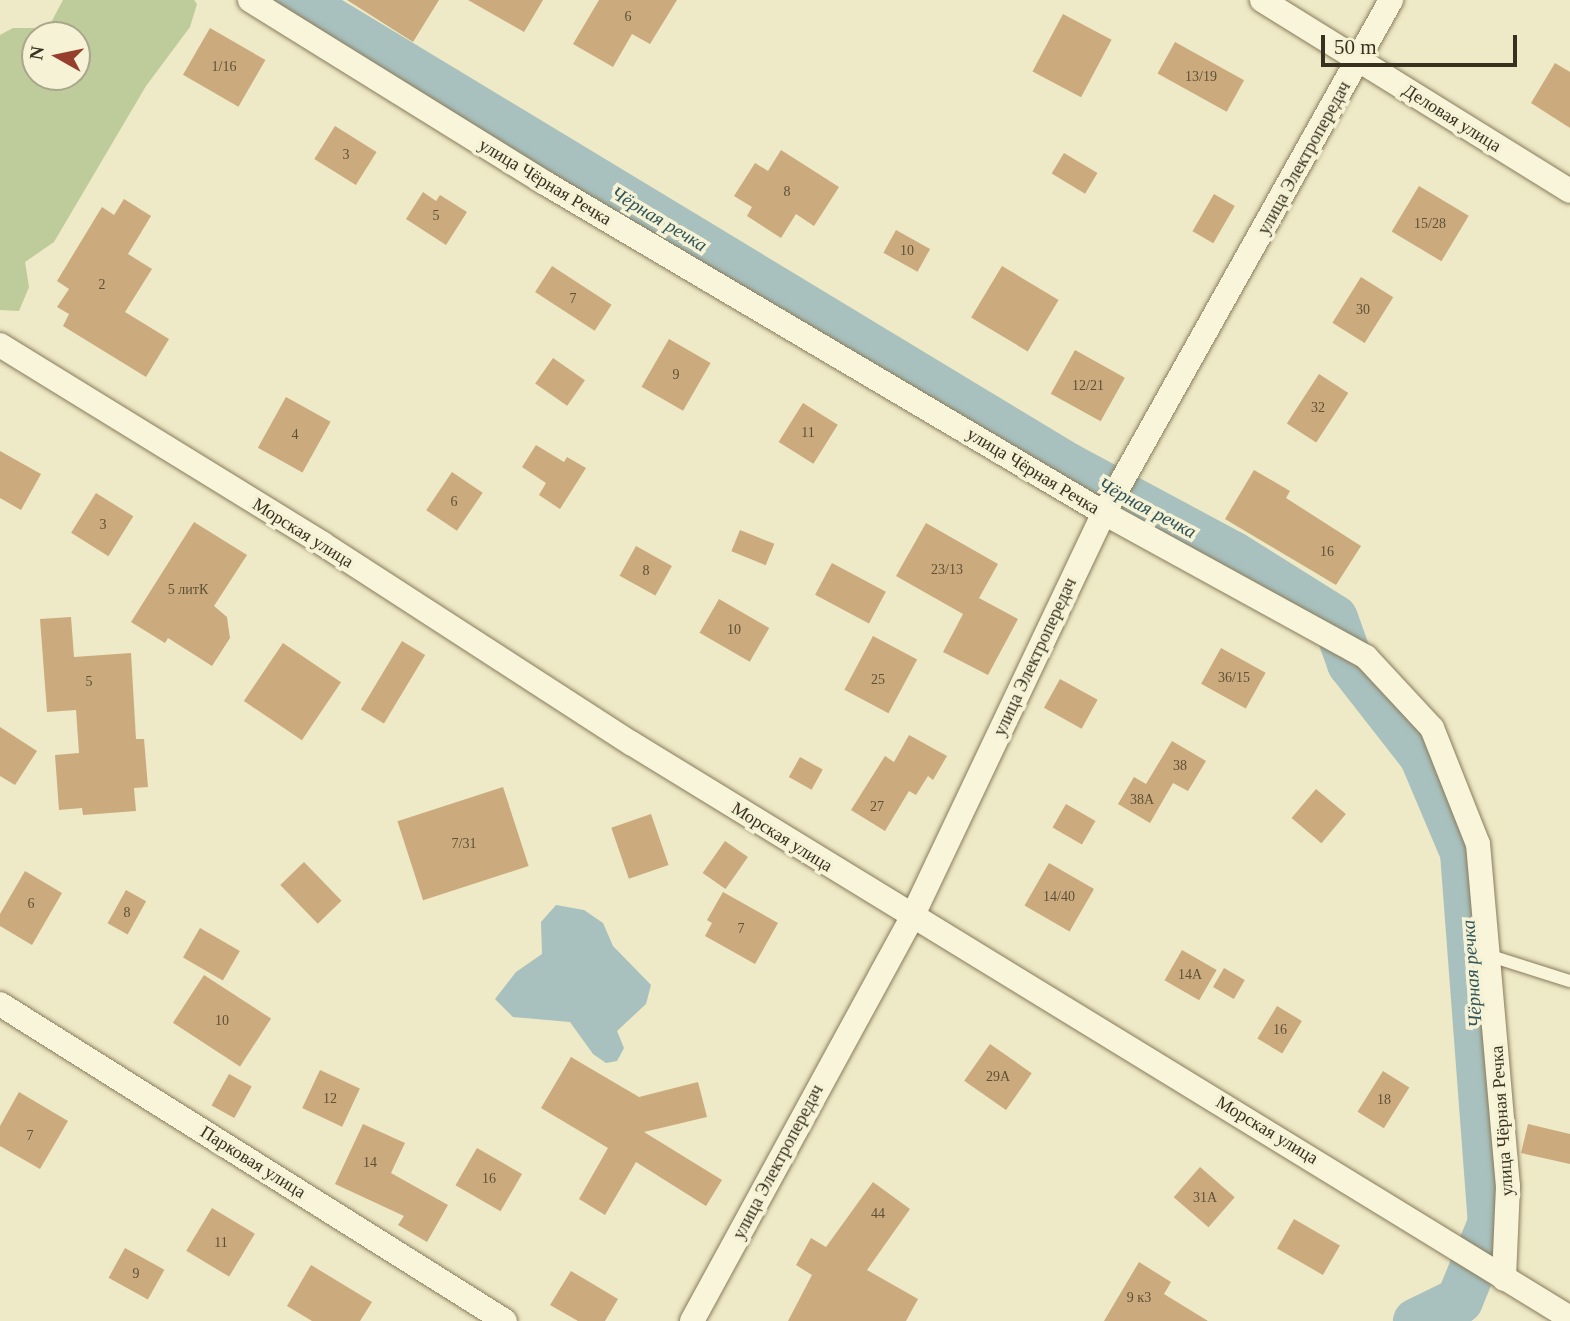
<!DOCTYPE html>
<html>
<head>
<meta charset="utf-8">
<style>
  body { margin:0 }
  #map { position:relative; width:1570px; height:1321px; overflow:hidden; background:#eee9c6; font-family:Georgia,serif }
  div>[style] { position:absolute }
  .green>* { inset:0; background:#bdcc9a }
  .water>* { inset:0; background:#a8c1be }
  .river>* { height:47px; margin:-23.5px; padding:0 23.5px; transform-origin:23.5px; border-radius:23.5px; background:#a8c1be }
  .building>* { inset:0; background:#cbab7d; transform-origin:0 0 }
  .roads { filter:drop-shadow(0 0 2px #897c5c) drop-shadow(0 0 2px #897c5c) }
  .service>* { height:12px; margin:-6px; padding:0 6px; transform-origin:6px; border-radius:6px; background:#f8f5da }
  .minor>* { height:24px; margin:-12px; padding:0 12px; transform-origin:12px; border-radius:12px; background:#f8f5da }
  span { translate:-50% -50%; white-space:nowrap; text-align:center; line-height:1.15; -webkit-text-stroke:7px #f5f2d6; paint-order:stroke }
  .number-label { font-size:14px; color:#5e5037 }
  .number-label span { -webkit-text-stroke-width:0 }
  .street-label { font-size:18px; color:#393120 }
  .water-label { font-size:19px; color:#2f5459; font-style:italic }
  .north { position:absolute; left:21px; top:21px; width:70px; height:70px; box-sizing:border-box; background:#f5f2d6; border:2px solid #aaa58d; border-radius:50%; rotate:279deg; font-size:19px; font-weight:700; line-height:28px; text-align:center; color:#393120 }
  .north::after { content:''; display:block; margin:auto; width:24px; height:32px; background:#973f2d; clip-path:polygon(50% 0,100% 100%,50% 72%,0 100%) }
  .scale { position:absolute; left:1321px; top:35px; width:196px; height:32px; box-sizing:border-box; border:4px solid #393120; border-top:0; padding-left:9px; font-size:21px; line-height:24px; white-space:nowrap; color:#393120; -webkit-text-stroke:5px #f5f2d6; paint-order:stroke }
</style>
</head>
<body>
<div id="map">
  <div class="green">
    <div style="clip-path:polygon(evenodd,63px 0,194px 0,197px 4px,190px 27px,146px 86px,54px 242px,25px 262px,29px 287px,19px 311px,0 310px,0 35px,13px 28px,48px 28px,63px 0,35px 35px,77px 35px,77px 77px,35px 77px,35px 35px)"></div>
  </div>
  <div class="water">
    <div style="clip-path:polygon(556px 905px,584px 910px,603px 923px,613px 946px,651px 985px,646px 1004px,617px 1031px,624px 1048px,617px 1061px,606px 1063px,593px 1054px,570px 1022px,513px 1017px,495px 999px,516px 972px,542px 954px,541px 922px)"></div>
  </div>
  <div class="river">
    <div style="left:297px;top:0;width:899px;rotate:31.16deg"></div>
    <div style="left:1066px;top:465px;width:188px;rotate:28.2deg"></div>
    <div style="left:1232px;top:554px;width:120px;rotate:32.1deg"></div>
    <div style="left:1334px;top:618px;width:48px;rotate:70.4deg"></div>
    <div style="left:1350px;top:663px;width:117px;rotate:52deg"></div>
    <div style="left:1422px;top:755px;width:105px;rotate:67.1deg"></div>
    <div style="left:1463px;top:852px;width:371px;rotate:85.7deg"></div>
    <div style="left:1491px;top:1222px;width:84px;rotate:112.3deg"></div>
    <div style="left:1459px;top:1300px;width:48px;rotate:154deg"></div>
  </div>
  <div class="building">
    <div style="clip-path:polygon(347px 0,439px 0,413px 42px)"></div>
    <div style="clip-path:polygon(468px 0,543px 0,524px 32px)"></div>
    <div style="clip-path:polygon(599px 0,677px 0,650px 44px,632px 34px,613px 67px,573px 44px)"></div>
    <div style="left:1063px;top:14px;width:55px;height:65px;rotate:28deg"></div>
    <div style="left:210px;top:28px;width:64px;height:54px;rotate:30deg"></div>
    <div style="left:1175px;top:42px;width:79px;height:36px;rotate:29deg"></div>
    <div style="clip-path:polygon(1555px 63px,1570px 72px,1570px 128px,1531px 103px)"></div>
    <div style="left:335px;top:126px;width:49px;height:39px;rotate:32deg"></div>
    <div style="clip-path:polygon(781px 150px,839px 187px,814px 226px,796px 214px,781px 238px,747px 216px,752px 207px,734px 196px,755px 163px,768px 171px)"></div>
    <div style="left:1064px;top:153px;width:39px;height:24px;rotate:31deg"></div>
    <div style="left:1419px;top:186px;width:58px;height:53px;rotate:31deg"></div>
    <div style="clip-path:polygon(423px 192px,436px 201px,440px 195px,467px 212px,446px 245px,406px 219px)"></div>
    <div style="left:1214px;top:194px;width:24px;height:43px;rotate:30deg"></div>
    <div style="clip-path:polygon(124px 199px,151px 216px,128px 254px,152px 269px,125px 312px,169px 339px,146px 377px,63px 326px,69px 314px,57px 307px,69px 289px,57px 281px,102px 207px,114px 215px)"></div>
    <div style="left:896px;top:230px;width:39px;height:26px;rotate:29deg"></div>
    <div style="left:552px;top:266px;width:71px;height:31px;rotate:33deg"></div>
    <div style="left:1002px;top:266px;width:66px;height:60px;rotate:31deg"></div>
    <div style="left:1361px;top:277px;width:38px;height:54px;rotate:32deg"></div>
    <div style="left:669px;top:339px;width:48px;height:55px;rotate:30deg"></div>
    <div style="left:1075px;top:350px;width:57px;height:50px;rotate:29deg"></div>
    <div style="left:553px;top:358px;width:39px;height:31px;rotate:35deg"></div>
    <div style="left:1319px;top:374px;width:35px;height:59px;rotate:33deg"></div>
    <div style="left:286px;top:397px;width:51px;height:58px;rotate:29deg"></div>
    <div style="left:803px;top:403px;width:41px;height:46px;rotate:32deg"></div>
    <div style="clip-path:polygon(536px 445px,564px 462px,567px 457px,586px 468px,560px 509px,539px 495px,546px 483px,522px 467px)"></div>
    <div style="clip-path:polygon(0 451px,41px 474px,21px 510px,0 498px)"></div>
    <div style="clip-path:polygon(1254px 470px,1290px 491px,1286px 498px,1361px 546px,1336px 585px,1225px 519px)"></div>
    <div style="left:452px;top:472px;width:37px;height:46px;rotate:34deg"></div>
    <div style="left:96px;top:493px;width:44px;height:47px;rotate:32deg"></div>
    <div style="clip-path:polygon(194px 522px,247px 555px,214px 606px,227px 617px,230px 638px,212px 666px,168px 638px,165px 643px,131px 622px)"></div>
    <div style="clip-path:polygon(926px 523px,998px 564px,979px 598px,1018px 619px,988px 675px,943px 652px,963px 614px,896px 576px)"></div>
    <div style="left:740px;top:530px;width:37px;height:23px;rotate:22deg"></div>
    <div style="left:636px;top:546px;width:41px;height:34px;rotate:29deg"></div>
    <div style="left:832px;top:563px;width:61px;height:36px;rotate:28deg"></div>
    <div style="left:719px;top:599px;width:58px;height:39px;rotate:30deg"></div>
    <div style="clip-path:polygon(71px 617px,74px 657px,131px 653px,136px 739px,144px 739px,148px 787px,134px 788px,136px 811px,83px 815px,82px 808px,59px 810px,55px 755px,79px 753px,76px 710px,47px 712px,40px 619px)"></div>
    <div style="left:873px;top:636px;width:50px;height:61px;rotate:28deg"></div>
    <div style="left:402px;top:641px;width:27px;height:80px;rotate:31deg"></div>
    <div style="left:283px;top:643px;width:70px;height:70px;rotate:34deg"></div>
    <div style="left:1221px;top:648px;width:51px;height:41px;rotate:29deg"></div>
    <div style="left:1060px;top:679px;width:43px;height:33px;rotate:29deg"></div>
    <div style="clip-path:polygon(0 727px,37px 751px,15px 785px,0 776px)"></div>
    <div style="clip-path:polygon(909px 735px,947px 756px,933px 780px,928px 776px,916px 795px,909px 791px,885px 831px,851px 810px,885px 756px,894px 762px)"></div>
    <div style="clip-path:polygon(1172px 741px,1206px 761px,1188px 791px,1173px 783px,1150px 823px,1118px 804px,1134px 777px,1146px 784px)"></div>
    <div style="left:800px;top:757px;width:26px;height:23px;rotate:29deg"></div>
    <div style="left:503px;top:787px;width:83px;height:111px;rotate:72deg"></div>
    <div style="left:1316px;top:789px;width:39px;height:38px;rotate:40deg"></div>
    <div style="left:1066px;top:804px;width:34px;height:27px;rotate:30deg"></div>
    <div style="left:651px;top:814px;width:54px;height:42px;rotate:71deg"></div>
    <div style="left:725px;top:841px;width:28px;height:39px;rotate:35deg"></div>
    <div style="left:304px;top:862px;width:54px;height:33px;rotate:46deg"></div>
    <div style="left:1049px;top:863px;width:52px;height:49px;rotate:30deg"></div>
    <div style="clip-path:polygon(25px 871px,62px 893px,32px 945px,0 926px,0 914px)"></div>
    <div style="left:126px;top:890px;width:23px;height:38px;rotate:29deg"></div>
    <div style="clip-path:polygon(723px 892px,778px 923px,755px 964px,705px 936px,712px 923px,707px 920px)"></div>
    <div style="left:200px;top:928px;width:46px;height:34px;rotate:30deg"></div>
    <div style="left:1182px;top:950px;width:40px;height:35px;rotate:30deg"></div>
    <div style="left:1224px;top:968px;width:24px;height:22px;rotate:30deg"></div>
    <div style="left:204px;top:975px;width:80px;height:57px;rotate:33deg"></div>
    <div style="left:1277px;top:1006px;width:29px;height:38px;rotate:31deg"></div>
    <div style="left:990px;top:1044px;width:51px;height:45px;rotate:35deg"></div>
    <div style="clip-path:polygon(571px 1057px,639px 1097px,698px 1082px,707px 1117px,644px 1132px,722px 1180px,706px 1206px,636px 1162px,605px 1215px,579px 1199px,608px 1148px,541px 1108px)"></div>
    <div style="left:320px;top:1070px;width:44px;height:42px;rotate:25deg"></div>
    <div style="left:1383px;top:1071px;width:31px;height:48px;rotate:32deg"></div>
    <div style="left:229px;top:1074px;width:26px;height:36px;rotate:29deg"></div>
    <div style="clip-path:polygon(19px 1092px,68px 1121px,40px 1169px,0 1146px,0 1126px)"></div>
    <div style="clip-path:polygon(363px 1124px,405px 1143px,391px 1173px,448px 1205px,427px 1242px,398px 1225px,404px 1216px,335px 1184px)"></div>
    <div style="clip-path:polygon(1528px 1124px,1570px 1134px,1570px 1164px,1521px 1153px)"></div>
    <div style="left:477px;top:1148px;width:52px;height:43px;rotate:30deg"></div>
    <div style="left:1200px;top:1167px;width:46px;height:40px;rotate:41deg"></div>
    <div style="clip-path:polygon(873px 1182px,910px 1209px,867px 1270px,918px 1299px,906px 1321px,788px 1321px,812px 1275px,796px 1265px,811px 1238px,826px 1247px)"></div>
    <div style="left:212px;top:1208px;width:50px;height:50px;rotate:31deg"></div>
    <div style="left:1294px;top:1219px;width:53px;height:34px;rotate:30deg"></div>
    <div style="left:125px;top:1248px;width:45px;height:34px;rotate:29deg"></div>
    <div style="clip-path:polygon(1139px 1262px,1171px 1282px,1164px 1294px,1208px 1321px,1104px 1321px)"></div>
    <div style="clip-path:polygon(311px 1265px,372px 1302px,360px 1321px,312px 1321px,287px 1306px)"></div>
    <div style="clip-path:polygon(571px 1271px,618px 1299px,605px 1321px,578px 1321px,550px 1305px)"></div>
  </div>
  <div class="roads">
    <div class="service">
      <div style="left:1491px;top:956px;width:83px;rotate:17.6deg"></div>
    </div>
    <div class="minor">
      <div style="left:250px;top:0;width:347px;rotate:31.8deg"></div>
      <div style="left:545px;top:183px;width:649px;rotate:30.56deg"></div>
      <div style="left:1104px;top:513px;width:299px;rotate:28.8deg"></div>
      <div style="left:1366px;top:657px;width:97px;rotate:47.1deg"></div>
      <div style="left:1432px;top:728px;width:125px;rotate:68.4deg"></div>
      <div style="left:1478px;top:844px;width:343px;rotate:85deg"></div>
      <div style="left:1508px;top:1186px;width:93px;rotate:92.5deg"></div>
      <div style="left:1262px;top:0;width:362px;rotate:31.8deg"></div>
      <div style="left:0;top:345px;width:379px;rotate:31.6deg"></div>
      <div style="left:323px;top:544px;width:367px;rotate:32.9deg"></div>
      <div style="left:631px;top:743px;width:1101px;rotate:31.48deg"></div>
      <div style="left:0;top:1004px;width:596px;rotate:32.12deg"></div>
      <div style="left:692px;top:1321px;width:460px;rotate:-61.4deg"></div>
      <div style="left:912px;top:917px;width:447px;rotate:-64.6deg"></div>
      <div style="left:1104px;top:513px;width:588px;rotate:-60.77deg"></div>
    </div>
  </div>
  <div class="number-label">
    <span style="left:628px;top:17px">6</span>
    <span style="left:224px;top:67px">1/16</span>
    <span style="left:1201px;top:77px">13/19</span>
    <span style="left:346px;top:155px">3</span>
    <span style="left:787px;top:192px">8</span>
    <span style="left:436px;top:216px">5</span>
    <span style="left:1430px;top:224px">15/28</span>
    <span style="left:907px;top:251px">10</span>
    <span style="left:102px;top:285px">2</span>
    <span style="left:573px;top:299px">7</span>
    <span style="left:1363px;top:310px">30</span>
    <span style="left:676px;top:375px">9</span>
    <span style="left:1088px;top:386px">12/21</span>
    <span style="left:1318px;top:408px">32</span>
    <span style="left:808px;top:433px">11</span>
    <span style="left:295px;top:435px">4</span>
    <span style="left:454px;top:502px">6</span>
    <span style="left:103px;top:525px">3</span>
    <span style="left:1327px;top:552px">16</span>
    <span style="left:947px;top:570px">23/13</span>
    <span style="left:646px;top:571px">8</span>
    <span style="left:188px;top:590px">5 литК</span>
    <span style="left:734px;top:630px">10</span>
    <span style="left:1234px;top:678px">36/15</span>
    <span style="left:878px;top:680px">25</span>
    <span style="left:89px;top:682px">5</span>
    <span style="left:1180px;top:766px">38</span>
    <span style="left:1142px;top:800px">38А</span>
    <span style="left:877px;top:807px">27</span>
    <span style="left:464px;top:844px">7/31</span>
    <span style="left:1059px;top:897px">14/40</span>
    <span style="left:31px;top:904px">6</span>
    <span style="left:127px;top:913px">8</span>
    <span style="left:741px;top:929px">7</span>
    <span style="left:1190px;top:975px">14А</span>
    <span style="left:222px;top:1021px">10</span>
    <span style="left:1280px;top:1030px">16</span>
    <span style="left:998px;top:1077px">29А</span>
    <span style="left:330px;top:1099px">12</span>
    <span style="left:1384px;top:1100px">18</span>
    <span style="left:30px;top:1136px">7</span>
    <span style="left:370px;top:1163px">14</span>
    <span style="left:489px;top:1179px">16</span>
    <span style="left:1205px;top:1198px">31А</span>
    <span style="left:878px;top:1214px">44</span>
    <span style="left:221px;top:1243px">11</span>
    <span style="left:136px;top:1274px">9</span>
    <span style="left:1139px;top:1298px">9 к3</span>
  </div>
  <div class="street-label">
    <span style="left:1452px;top:118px;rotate:32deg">Деловая улица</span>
    <span style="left:1304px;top:158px;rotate:-61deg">улица Электропередач</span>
    <span style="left:545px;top:182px;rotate:31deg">улица Чёрная Речка</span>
    <span style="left:1033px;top:471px;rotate:31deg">улица Чёрная Речка</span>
    <span style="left:303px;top:533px;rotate:32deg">Морская улица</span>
    <span style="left:1035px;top:657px;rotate:-65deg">улица Электропередач</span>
    <span style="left:782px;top:837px;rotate:32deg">Морская улица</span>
    <span style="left:1502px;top:1121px;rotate:-94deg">улица Чёрная Речка</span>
    <span style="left:1267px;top:1130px;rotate:31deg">Морская улица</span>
    <span style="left:253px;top:1162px;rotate:32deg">Парковая улица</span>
    <span style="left:778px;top:1162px;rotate:-62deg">улица Электропередач</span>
  </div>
  <div class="water-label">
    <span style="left:659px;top:219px;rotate:31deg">Чёрная речка</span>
    <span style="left:1147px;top:508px;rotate:28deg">Чёрная речка</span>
    <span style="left:1472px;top:974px;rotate:-94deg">Чёрная речка</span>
  </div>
  <div class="north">N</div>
  <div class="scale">50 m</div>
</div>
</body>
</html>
